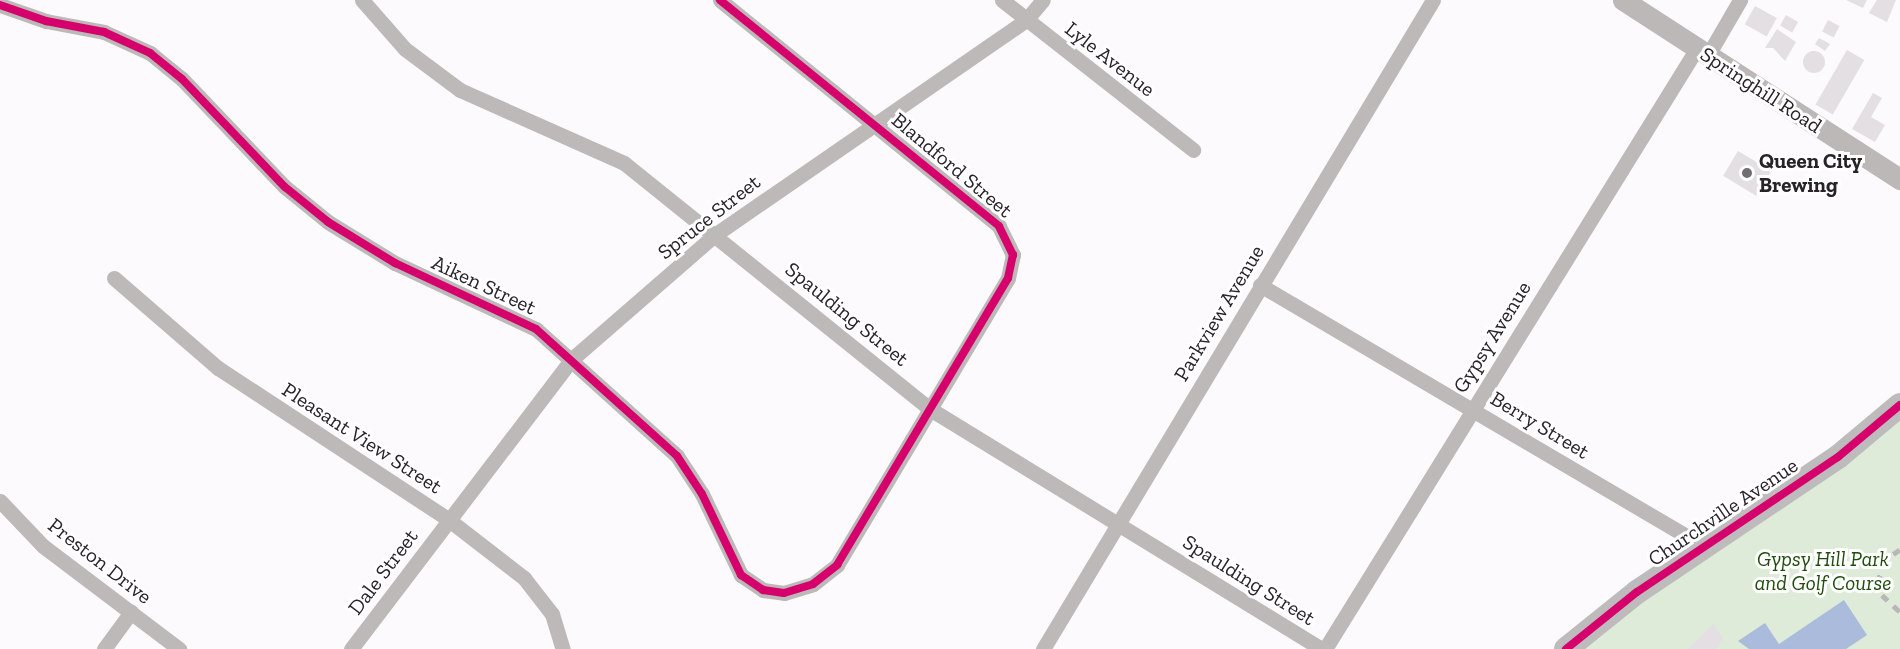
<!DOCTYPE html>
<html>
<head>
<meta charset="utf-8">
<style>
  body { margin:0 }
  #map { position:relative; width:1900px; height:649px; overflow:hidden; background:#fdfafd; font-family:"Zilla Slab",serif }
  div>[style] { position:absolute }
  .green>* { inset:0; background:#ddebd8 }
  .water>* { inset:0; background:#abbbdc }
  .building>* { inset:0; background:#e3dfe3; transform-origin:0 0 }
  .round { border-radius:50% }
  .street>* { height:15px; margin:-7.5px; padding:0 7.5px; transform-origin:7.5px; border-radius:7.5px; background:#bcb9b8 }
  .secondary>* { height:21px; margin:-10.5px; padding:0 10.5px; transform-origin:10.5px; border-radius:10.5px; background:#bbb8b7 }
  .primary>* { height:24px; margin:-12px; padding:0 12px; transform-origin:12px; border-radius:12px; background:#bebbbc }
  .rail>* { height:4.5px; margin-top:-2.25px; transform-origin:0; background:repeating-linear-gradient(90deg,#b9b7b7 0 8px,transparent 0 16px) }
  .cycleway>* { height:8px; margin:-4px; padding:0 4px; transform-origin:4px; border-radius:4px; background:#d6006c }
  .dots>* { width:16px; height:16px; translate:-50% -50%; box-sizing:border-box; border:3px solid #fff; border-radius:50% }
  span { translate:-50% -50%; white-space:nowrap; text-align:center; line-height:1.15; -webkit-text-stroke:6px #fff; paint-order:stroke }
  .street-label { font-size:21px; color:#272327 }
  .poi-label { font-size:21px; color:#272327; font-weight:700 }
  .left { translate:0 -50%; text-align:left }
  .park-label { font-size:21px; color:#204c0d; font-style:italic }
</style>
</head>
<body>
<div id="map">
  <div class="green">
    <div style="clip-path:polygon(1900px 416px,1900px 649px,1581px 649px,1637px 604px)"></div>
  </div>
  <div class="water">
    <div style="clip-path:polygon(1844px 600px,1867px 635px,1846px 649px,1749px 649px,1738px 641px,1765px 623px,1779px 644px)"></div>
  </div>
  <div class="building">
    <div style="clip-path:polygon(1846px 0,1867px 0,1863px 8px)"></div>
    <div style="clip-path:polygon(1877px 0,1896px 0,1887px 22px,1869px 13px)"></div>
    <div style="left:1755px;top:6px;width:25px;height:21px;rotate:29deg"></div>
    <div style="left:1786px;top:15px;width:14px;height:12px;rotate:30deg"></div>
    <div style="left:1828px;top:20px;width:13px;height:13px;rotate:27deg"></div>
    <div style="clip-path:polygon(1777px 29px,1796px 42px,1785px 61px,1773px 48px,1765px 48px)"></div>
    <div style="clip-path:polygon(1819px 38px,1830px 44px,1825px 51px,1815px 44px)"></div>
    <div style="left:1847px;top:50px;width:20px;height:63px;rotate:30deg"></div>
    <div class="round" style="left:1803px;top:51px;width:22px;height:22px"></div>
    <div style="clip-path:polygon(1873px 93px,1882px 98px,1871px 117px,1885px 125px,1875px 142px,1852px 129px)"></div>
    <div style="left:1738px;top:151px;width:39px;height:29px;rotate:31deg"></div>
    <div style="clip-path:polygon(1713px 624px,1723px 638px,1716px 649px,1688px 649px)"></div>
  </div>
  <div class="street">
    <div style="left:362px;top:0;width:65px;rotate:48.7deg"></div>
    <div style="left:405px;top:49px;width:69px;rotate:36.7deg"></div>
    <div style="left:460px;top:90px;width:180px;rotate:24deg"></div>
    <div style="left:624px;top:163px;width:393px;rotate:38.8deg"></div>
    <div style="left:930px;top:409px;width:459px;rotate:31.5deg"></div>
    <div style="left:1002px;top:0;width:243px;rotate:38.1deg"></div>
    <div style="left:0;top:5px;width:49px;rotate:19.2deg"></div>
    <div style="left:46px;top:21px;width:59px;rotate:10.7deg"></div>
    <div style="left:104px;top:32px;width:51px;rotate:24.5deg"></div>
    <div style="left:150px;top:53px;width:41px;rotate:39.1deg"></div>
    <div style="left:182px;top:79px;width:149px;rotate:46.4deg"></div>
    <div style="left:285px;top:187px;width:55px;rotate:39.1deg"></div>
    <div style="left:328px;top:222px;width:79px;rotate:31.5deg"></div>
    <div style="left:395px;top:263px;width:156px;rotate:25.1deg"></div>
    <div style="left:536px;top:329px;width:190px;rotate:42deg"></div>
    <div style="left:677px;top:456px;width:45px;rotate:56.7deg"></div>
    <div style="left:702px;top:494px;width:90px;rotate:64.3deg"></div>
    <div style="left:741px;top:575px;width:27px;rotate:34deg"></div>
    <div style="left:763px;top:590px;width:21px;rotate:8deg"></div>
    <div style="left:784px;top:593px;width:30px;rotate:-17deg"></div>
    <div style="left:813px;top:584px;width:31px;rotate:-38deg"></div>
    <div style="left:837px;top:565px;width:334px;rotate:-59.2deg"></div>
    <div style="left:1008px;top:278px;width:24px;rotate:-78deg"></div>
    <div style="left:1013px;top:255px;width:32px;rotate:-116deg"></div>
    <div style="left:999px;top:226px;width:359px;rotate:-141deg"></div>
    <div style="left:1708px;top:55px;width:64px;rotate:-59.8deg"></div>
    <div style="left:114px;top:278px;width:138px;rotate:40.9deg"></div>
    <div style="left:218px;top:368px;width:277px;rotate:33.3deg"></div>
    <div style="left:449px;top:520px;width:95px;rotate:37.7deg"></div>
    <div style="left:524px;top:578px;width:46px;rotate:52.1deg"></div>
    <div style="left:552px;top:614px;width:37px;rotate:73deg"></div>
    <div style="left:1260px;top:285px;width:516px;rotate:30.49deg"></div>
    <div style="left:0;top:501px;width:62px;rotate:46.3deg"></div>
    <div style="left:43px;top:546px;width:171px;rotate:37.1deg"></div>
    <div style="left:104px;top:649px;width:46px;rotate:-53.9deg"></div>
    <div style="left:351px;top:649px;width:365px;rotate:-52.7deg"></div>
    <div style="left:572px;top:359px;width:191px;rotate:-41deg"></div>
    <div style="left:716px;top:234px;width:377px;rotate:-34.6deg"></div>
    <div style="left:1026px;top:20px;width:26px;rotate:-50deg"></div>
    <div style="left:1043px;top:649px;width:757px;rotate:-59deg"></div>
    <div style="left:1325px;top:649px;width:707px;rotate:-58.24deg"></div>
  </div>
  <div class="secondary">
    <div style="left:1623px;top:0;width:330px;rotate:32.9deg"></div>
  </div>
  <div class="primary">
    <div style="left:1566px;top:649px;width:91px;rotate:-38.8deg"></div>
    <div style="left:1637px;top:592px;width:242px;rotate:-33.9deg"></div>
    <div style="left:1838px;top:457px;width:81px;rotate:-40deg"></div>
  </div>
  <div class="rail">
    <div style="left:1900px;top:550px;width:18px;rotate:146deg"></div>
    <div style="left:1885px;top:560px;width:22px;rotate:108deg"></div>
    <div style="left:1878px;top:581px;width:15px;rotate:74deg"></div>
    <div style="left:1882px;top:595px;width:25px;rotate:43deg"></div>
  </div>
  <div class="cycleway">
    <div style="left:0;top:5px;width:49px;rotate:19.2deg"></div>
    <div style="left:46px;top:21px;width:59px;rotate:10.7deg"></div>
    <div style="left:104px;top:32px;width:51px;rotate:24.5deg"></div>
    <div style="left:150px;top:53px;width:41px;rotate:39.1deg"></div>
    <div style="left:182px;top:79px;width:149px;rotate:46.4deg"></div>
    <div style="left:285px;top:187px;width:55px;rotate:39.1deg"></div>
    <div style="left:328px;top:222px;width:79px;rotate:31.5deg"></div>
    <div style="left:395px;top:263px;width:156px;rotate:25.1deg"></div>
    <div style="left:536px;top:329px;width:190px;rotate:42deg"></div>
    <div style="left:677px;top:456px;width:45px;rotate:56.7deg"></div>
    <div style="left:702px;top:494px;width:90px;rotate:64.3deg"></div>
    <div style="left:741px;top:575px;width:27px;rotate:34deg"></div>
    <div style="left:763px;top:590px;width:21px;rotate:8deg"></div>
    <div style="left:784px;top:593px;width:30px;rotate:-17deg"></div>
    <div style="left:813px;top:584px;width:31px;rotate:-38deg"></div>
    <div style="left:837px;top:565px;width:334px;rotate:-59.2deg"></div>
    <div style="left:1008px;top:278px;width:24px;rotate:-78deg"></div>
    <div style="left:1013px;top:255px;width:32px;rotate:-116deg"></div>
    <div style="left:999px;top:226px;width:359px;rotate:-141deg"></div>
    <div style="left:1566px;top:649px;width:91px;rotate:-38.8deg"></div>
    <div style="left:1637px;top:592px;width:242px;rotate:-33.9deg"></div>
    <div style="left:1838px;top:457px;width:81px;rotate:-40deg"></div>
  </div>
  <div class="dots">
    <div style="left:1747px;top:173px;background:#726e72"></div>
  </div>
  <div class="street-label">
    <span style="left:1110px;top:59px;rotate:38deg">Lyle Avenue</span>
    <span style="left:1761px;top:90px;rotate:33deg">Springhill Road</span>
    <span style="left:952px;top:165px;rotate:40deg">Blandford Street</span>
    <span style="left:709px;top:217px;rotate:-38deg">Spruce Street</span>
    <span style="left:484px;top:285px;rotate:25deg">Aiken Street</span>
    <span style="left:1219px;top:313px;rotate:-59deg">Parkview Avenue</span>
    <span style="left:847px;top:314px;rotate:39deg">Spaulding Street</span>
    <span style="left:1492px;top:337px;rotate:-58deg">Gypsy Avenue</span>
    <span style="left:1540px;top:425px;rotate:31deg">Berry Street</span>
    <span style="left:362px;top:438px;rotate:33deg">Pleasant View Street</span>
    <span style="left:1723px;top:512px;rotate:-34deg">Churchville Avenue</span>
    <span style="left:100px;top:561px;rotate:38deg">Preston Drive</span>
    <span style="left:383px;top:572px;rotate:-53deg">Dale Street</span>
    <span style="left:1249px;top:580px;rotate:32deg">Spaulding Street</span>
  </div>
  <div class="poi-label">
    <span class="left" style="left:1759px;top:173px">Queen City<br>Brewing</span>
  </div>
  <div class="park-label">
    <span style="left:1823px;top:571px">Gypsy Hill Park<br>and Golf Course</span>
  </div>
</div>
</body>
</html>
